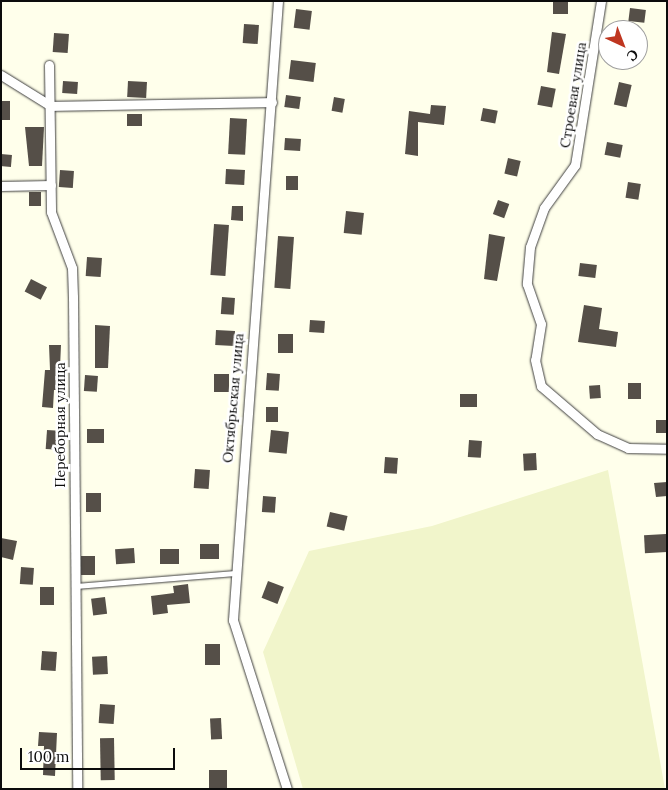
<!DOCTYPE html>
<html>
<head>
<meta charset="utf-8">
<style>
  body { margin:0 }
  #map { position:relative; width:668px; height:790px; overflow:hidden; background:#ffffeb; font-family:Lora,serif }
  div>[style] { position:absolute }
  .farmland>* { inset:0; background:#f1f5cb }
  .building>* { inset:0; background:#554f48; transform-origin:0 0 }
  .roads { filter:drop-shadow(0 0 1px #3f3f3f) drop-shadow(0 0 1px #3f3f3f) }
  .service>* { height:4.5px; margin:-2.25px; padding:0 2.25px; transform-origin:2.25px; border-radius:2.25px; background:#fff }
  .minor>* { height:9px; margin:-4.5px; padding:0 4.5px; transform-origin:4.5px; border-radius:4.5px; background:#fff }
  span { translate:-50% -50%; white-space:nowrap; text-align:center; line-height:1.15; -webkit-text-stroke:5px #fff; paint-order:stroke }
  .street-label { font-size:14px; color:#0c0c0c }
  .frame { position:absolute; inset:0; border:2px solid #0c0c0c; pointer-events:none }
  .north { position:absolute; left:598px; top:20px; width:50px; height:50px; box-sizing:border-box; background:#fff; border:1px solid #9e9e9e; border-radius:50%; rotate:137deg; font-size:14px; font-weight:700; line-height:20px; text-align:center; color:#0c0c0c }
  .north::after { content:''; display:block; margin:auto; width:18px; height:22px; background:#bf3620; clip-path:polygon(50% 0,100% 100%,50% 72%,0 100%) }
  .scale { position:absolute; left:20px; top:748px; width:155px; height:22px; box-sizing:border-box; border:2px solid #0c0c0c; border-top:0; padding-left:6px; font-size:15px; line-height:18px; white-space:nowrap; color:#0c0c0c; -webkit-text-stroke:4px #fff; paint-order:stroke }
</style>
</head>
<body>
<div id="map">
  <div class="farmland">
    <div style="clip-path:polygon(608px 470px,665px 789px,303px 789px,263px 652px,309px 551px,432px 526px)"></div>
  </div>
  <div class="building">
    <div style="left:553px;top:1px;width:15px;height:13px"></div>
    <div style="left:630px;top:8px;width:16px;height:13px;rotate:7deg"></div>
    <div style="left:296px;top:9px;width:16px;height:19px;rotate:7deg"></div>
    <div style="left:244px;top:24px;width:15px;height:19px;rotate:4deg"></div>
    <div style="clip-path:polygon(552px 32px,566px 34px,559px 74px,547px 72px)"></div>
    <div style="left:54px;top:33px;width:15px;height:19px;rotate:4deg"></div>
    <div style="left:291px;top:60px;width:25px;height:19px;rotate:7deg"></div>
    <div style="left:63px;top:81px;width:15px;height:12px;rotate:4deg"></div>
    <div style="left:128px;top:81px;width:19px;height:16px;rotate:3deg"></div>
    <div style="left:619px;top:82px;width:13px;height:23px;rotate:13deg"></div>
    <div style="left:541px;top:86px;width:15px;height:19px;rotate:11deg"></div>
    <div style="left:286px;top:95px;width:15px;height:12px;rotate:8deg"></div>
    <div style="left:334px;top:97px;width:11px;height:14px;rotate:10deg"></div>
    <div style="left:1px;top:101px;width:9px;height:19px"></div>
    <div style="clip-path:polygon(431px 105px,446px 106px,444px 125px,418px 122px,418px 156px,405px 154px,409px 111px,430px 114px)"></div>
    <div style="left:483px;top:108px;width:15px;height:13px;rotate:11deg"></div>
    <div style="left:142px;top:114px;width:12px;height:15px;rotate:90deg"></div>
    <div style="left:230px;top:118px;width:17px;height:36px;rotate:3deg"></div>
    <div style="clip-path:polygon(25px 127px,44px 127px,42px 166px,29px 166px)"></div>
    <div style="left:285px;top:138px;width:16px;height:12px;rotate:4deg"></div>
    <div style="left:607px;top:142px;width:16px;height:13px;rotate:11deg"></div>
    <div style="left:1px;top:154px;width:11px;height:12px;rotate:5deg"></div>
    <div style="left:508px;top:158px;width:13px;height:16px;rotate:13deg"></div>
    <div style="left:226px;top:169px;width:19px;height:15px;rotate:3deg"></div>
    <div style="left:60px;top:170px;width:14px;height:17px;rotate:4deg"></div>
    <div style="left:286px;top:176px;width:12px;height:14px"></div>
    <div style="left:628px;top:182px;width:13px;height:16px;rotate:9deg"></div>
    <div style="left:29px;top:192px;width:12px;height:14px"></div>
    <div style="left:498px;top:200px;width:12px;height:15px;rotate:20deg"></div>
    <div style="clip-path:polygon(232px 206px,243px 206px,243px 221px,231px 220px)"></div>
    <div style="left:346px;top:211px;width:18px;height:22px;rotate:6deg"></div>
    <div style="left:214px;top:224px;width:15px;height:51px;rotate:4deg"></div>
    <div style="clip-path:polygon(489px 234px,505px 237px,497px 281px,484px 279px)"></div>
    <div style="left:278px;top:236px;width:16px;height:52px;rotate:4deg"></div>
    <div style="left:87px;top:257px;width:15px;height:19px;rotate:4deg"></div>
    <div style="left:580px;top:263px;width:17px;height:13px;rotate:7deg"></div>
    <div style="left:31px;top:279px;width:18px;height:14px;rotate:27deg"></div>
    <div style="left:222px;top:297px;width:13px;height:17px;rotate:4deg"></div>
    <div style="clip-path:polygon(584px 305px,602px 308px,599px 329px,618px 332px,616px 347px,578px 342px)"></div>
    <div style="left:310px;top:320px;width:15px;height:12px;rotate:4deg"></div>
    <div style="clip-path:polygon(95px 325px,110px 326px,108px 368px,95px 368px)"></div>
    <div style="left:216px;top:330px;width:19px;height:15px;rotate:3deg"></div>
    <div style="left:278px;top:334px;width:15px;height:19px"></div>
    <div style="clip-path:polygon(49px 345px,61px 345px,59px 390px,54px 390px,53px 408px,42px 407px,45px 370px,50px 370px)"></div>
    <div style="left:267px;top:373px;width:13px;height:17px;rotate:4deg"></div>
    <div style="left:214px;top:374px;width:15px;height:18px"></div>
    <div style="left:85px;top:375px;width:13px;height:16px;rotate:4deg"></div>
    <div style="left:628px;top:383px;width:13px;height:16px"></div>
    <div style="left:600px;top:385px;width:13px;height:11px;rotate:86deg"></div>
    <div style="left:460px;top:394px;width:17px;height:13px"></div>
    <div style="left:266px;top:407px;width:12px;height:15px"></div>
    <div style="left:656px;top:420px;width:11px;height:13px"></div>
    <div style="left:87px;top:429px;width:17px;height:14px"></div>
    <div style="left:47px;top:430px;width:16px;height:19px;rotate:4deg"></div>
    <div style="left:271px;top:430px;width:18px;height:22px;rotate:6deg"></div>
    <div style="left:469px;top:440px;width:13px;height:17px;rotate:4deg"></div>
    <div style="left:536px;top:453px;width:17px;height:13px;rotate:87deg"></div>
    <div style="left:385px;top:457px;width:13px;height:16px;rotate:4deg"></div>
    <div style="left:195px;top:469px;width:15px;height:19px;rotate:4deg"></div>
    <div style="clip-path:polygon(667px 482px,667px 496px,656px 497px,654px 483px)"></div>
    <div style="left:86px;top:493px;width:15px;height:19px"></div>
    <div style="left:263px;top:496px;width:13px;height:16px;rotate:4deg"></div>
    <div style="left:330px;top:512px;width:18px;height:15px;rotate:13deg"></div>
    <div style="left:666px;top:534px;width:18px;height:22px;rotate:87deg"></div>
    <div style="clip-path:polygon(1px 538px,17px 541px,13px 560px,1px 557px)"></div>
    <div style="left:200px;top:544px;width:19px;height:15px"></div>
    <div style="left:134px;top:548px;width:15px;height:19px;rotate:86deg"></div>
    <div style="left:179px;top:549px;width:15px;height:19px;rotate:90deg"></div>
    <div style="left:81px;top:556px;width:14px;height:19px"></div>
    <div style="left:21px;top:567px;width:13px;height:17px;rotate:4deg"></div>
    <div style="left:268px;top:581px;width:17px;height:18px;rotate:21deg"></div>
    <div style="clip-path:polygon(188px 584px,190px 603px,167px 605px,168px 613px,153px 615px,151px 596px,174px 593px,173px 586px)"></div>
    <div style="left:40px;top:587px;width:14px;height:18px"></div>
    <div style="left:105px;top:597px;width:17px;height:14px;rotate:83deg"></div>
    <div style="left:205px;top:644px;width:15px;height:21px"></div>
    <div style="left:42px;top:651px;width:15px;height:19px;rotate:4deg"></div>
    <div style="left:107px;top:656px;width:18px;height:15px;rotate:87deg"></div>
    <div style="left:100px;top:704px;width:15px;height:19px;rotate:4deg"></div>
    <div style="left:221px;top:718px;width:21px;height:11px;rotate:87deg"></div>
    <div style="clip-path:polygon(39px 732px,57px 733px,55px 776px,43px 775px,44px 746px,38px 746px)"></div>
    <div style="left:114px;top:738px;width:42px;height:14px;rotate:89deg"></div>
    <div style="left:209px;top:770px;width:18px;height:19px"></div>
  </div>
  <div class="roads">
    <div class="service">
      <div style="left:75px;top:586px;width:161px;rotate:-4.6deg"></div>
    </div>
    <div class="minor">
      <div style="left:278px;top:1px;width:621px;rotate:94.16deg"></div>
      <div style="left:233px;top:620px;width:177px;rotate:72.3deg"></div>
      <div style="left:601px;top:1px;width:166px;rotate:99deg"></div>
      <div style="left:575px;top:165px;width:53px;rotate:125.8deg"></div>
      <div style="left:544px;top:208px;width:41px;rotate:109.7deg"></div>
      <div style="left:530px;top:247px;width:37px;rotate:95deg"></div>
      <div style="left:527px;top:284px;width:42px;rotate:70.7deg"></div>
      <div style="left:541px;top:324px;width:36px;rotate:99deg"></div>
      <div style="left:535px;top:360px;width:27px;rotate:77deg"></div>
      <div style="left:541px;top:386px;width:74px;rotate:40.6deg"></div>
      <div style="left:597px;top:434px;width:34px;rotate:24deg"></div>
      <div style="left:628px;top:448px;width:39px;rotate:1deg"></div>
      <div style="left:49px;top:65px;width:147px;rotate:89.2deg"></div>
      <div style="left:51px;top:212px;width:60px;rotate:69.4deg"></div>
      <div style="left:72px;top:268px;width:29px;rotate:88deg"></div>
      <div style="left:73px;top:297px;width:492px;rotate:89.5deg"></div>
      <div style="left:1px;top:75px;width:59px;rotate:31.8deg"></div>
      <div style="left:51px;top:106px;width:221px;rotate:-1deg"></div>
      <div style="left:1px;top:186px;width:50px;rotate:-1.1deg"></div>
    </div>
  </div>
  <div class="street-label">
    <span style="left:573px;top:95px;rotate:-81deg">Строевая улица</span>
    <span style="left:233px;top:398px;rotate:-85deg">Октябрьская улица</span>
    <span style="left:60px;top:425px;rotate:-90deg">Переборная улица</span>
  </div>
  <div class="frame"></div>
  <div class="north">С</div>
  <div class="scale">100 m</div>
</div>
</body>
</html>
